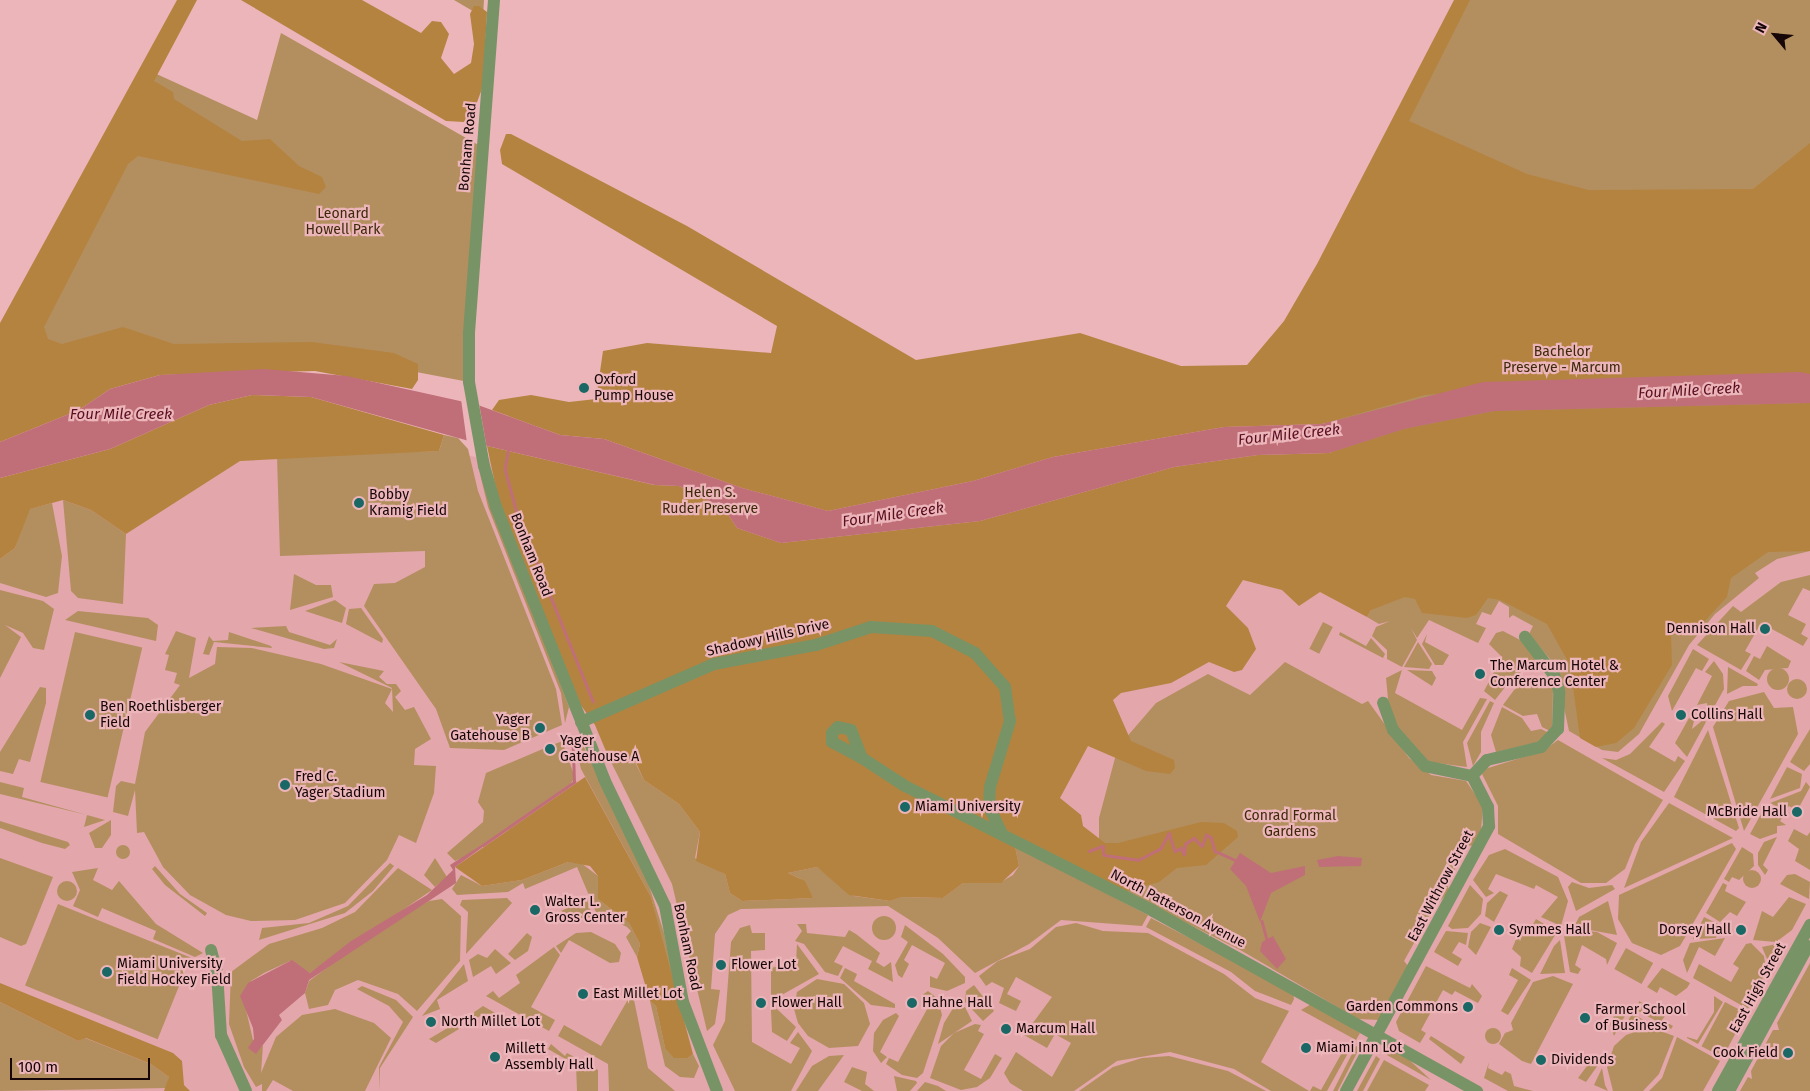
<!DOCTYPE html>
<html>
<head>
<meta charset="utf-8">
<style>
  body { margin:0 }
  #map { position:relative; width:1810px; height:1091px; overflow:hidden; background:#ecb5b9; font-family:"Fira Sans",sans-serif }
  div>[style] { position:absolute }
  .built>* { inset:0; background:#e3a6ab }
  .green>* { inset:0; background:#b38f5f; transform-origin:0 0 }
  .round { border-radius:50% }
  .forest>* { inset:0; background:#b48340 }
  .water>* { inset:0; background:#c06f78 }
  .pier>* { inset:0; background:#ecb5b9 }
  .stream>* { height:2.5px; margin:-1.25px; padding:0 1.25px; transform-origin:1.25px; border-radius:1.25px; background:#c06f78 }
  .minor>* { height:12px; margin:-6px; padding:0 6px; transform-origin:6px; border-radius:6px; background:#789466 }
  .dots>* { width:14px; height:14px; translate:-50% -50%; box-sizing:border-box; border:2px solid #ecb5b9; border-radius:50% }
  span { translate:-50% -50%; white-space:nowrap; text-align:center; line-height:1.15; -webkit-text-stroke:4.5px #ecb5b9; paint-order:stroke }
  .street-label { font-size:14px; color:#160608 }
  .park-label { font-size:14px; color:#3d290a }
  .poi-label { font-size:14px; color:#160608 }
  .left { translate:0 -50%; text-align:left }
  .right { translate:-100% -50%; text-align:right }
  .water-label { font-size:15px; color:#590e20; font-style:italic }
  .north { position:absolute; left:1750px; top:10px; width:50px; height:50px; -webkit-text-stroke:4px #ecb5b9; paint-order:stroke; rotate:298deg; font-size:14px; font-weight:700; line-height:20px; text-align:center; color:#160608 }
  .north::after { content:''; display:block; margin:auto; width:18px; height:22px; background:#160608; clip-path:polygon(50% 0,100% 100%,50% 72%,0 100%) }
  .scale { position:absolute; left:10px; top:1058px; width:140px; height:22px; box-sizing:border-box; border:2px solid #160608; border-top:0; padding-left:6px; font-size:15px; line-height:18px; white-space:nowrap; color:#160608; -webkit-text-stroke:4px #ecb5b9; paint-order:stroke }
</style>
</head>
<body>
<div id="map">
  <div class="built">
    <div style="clip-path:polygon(1810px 389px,1810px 1091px,0 1091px,0 519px,245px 413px,481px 458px,632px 461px)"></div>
  </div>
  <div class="green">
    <div style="clip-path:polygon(454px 0,484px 0,483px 17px)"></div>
    <div style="clip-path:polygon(1468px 0,1810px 0,1810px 551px,1777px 559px,1755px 573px,1759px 578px,1715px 614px,1689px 645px,1639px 734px,1618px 752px,1602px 750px,1569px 731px,1555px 665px,1529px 634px,1533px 626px,1513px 615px,1509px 618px,1509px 607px,1499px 601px,1491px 615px,1482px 612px,1476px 624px,1486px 628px,1478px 643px,1429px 620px,1417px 638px,1411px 628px,1417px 640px,1402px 667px,1387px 659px,1387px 650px,1372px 636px,1376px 627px,1390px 621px,1379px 624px,1367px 617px,1371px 610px,1301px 326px)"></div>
    <div style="clip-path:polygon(281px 33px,482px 147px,469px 382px,300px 350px,5px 358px,150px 71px,257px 120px)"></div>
    <div style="clip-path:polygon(444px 435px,458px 438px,468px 449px,478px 491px,556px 689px,562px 725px,504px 750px,450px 748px,436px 709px,364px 606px,374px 584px,395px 583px,425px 567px,425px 551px,280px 556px,277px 456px,439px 451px)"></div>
    <div style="clip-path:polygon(480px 474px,569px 707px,565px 723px,561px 693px,488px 507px)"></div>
    <div style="clip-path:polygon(63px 500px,91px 510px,126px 534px,123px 604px,78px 598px,71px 591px)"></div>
    <div style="clip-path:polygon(52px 503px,62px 556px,58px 593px,46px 597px,0 583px,0 559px,15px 548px,29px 509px)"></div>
    <div style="clip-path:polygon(294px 574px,316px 585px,331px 585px,333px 597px,290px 610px)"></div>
    <div style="clip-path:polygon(1810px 575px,1810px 591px,1803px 588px,1788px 615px,1806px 624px,1801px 634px,1808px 638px,1803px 646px,1761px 623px,1745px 651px,1751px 654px,1741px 670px,1697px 645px,1733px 606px,1741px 612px,1781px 582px)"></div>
    <div style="clip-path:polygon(0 590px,43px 601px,54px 609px,44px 650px,33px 648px,23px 633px,5px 625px,21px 637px,0 678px)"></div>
    <div style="clip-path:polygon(335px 600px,346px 608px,342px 623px,305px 611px)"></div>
    <div style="clip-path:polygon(361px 608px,383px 639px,382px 643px,346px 624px,349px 609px)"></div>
    <div style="clip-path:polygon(78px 611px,148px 618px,158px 625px,156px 641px,65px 620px)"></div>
    <div style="left:1323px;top:622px;width:11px;height:30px;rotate:27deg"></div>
    <div style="clip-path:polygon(286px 626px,289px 632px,330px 645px,337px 639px,334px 648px,324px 649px,251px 628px)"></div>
    <div style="clip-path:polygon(176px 631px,196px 638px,189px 678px,215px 664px,217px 647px,252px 648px,321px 664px,392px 689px,385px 703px,393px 712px,392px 688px,339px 662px,384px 671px,379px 677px,387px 684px,396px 684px,401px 691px,395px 697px,405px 710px,414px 707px,431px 739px,415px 749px,414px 765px,436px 766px,434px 793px,416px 843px,399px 835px,387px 860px,345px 903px,295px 920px,251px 921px,226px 915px,190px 895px,163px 867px,144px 832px,137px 833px,135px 790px,128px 816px,113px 812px,116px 786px,121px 781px,135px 784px,145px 732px,180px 685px,174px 683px,177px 673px,165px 670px,169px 655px,165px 654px)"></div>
    <div style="clip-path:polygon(1503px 631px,1526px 643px,1538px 661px,1513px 677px,1495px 700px,1484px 691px,1502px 657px,1489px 644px,1496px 633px)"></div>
    <div style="left:75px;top:632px;width:69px;height:154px;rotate:13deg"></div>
    <div style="clip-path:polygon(229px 632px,271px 646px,272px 648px,214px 642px,209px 655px,203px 654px,209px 636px,213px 641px,228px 640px)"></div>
    <div style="clip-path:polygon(1340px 632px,1366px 646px,1371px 638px,1385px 654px,1383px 658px,1339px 635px)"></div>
    <div style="clip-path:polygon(1427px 634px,1425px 642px,1449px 655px,1443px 665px,1435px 665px,1422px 644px)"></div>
    <div style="clip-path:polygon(1418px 642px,1432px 664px,1429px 669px,1404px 667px)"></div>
    <div style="clip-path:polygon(1767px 646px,1791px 661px,1788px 668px,1765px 670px,1759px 680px,1746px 671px,1754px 656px,1760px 659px)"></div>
    <div style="clip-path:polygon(1693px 649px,1709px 659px,1702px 671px,1696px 668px,1672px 711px,1668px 696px)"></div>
    <div style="clip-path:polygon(1714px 661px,1723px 674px,1724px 689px,1708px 718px,1707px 703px,1697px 705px,1712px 676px,1705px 672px)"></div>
    <div style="clip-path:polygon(1285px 662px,1362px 704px,1368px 701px,1409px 758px,1431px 775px,1466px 781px,1483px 806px,1481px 830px,1473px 846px,1467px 845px,1447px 885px,1450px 891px,1434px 907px,1404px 961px,1408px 966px,1379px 1020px,1358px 1019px,1242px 951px,1099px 879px,1099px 818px,1118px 747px,1156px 703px,1208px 674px,1250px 695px)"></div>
    <div style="clip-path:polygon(1728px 667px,1758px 684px,1757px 686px,1743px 686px,1727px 694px)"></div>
    <div class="round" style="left:1767px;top:668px;width:22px;height:22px"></div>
    <div style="clip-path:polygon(1402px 670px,1395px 693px,1462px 730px,1480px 698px,1487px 699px,1463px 742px,1467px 767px,1429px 762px,1400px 733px,1389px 709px,1386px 678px)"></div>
    <div style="clip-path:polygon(1407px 670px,1432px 671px,1436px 678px,1432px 686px)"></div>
    <div style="clip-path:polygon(1533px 677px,1546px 680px,1553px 690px,1552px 732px,1542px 727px,1537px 714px,1523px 716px,1503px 705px,1514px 690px)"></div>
    <div class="round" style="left:1787px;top:679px;width:20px;height:20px"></div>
    <div style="clip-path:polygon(40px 687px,46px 688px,46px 703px,30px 762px,19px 759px,13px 774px,0 771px,0 752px)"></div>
    <div style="clip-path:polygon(1764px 692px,1774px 708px,1793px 707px,1798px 734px,1744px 831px,1713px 727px,1729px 701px)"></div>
    <div style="clip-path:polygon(1490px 701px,1494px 703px,1481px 732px,1481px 752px,1473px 766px,1467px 743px)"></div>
    <div style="clip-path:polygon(1502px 707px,1522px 718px,1531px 731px,1541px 729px,1551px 734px,1543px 741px,1496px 752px,1491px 735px)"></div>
    <div style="clip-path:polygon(1689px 718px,1694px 721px,1692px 729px,1703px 720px,1706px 722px,1687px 757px,1675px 743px)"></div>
    <div style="clip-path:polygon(1662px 722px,1665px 724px,1649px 747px,1675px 762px,1678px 756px,1685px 761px,1664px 792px,1602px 758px,1616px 760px,1630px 754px)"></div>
    <div style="clip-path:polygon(1810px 729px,1810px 764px,1804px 771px,1790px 762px)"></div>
    <div style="clip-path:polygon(1708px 730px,1739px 828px,1736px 831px,1674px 797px)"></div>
    <div style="clip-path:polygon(568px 739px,584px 747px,646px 876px,664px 933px,679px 1008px,651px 897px,581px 769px,575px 744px,564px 746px,575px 778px,570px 784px,469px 855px,455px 861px,447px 853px,483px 822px,484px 811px,478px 802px,486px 773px,545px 748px,548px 754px,555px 751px,552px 745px)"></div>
    <div style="clip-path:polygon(1558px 740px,1663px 800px,1635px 844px,1625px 869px,1606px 883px,1581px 883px,1498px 834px,1498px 806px,1482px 774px,1485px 769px,1543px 751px)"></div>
    <div style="clip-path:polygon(608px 756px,632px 756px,644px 780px,679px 804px,700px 832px,695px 858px,725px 874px,730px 893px,742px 901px,813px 898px,801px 879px,788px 873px,817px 867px,854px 896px,890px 901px,900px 897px,943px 898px,963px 883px,1001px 882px,1013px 875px,1019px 866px,1015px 846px,1148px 915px,1142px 926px,1061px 920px,1029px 944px,975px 973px,938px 938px,888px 906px,741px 909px,728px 915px,715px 934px,711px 989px,720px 990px,715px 1024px,707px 1031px,672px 884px)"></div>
    <div style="clip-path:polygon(1787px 767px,1802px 774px,1800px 788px,1770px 799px)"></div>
    <div style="clip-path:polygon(0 782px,24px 788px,22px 797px,105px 820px,84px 827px,87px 815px,0 794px)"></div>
    <div style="clip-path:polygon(1806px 782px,1810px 787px,1797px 811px,1789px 806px,1785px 811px,1770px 803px,1801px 791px)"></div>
    <div style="clip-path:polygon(1669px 803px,1733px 838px,1624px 888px,1641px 842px)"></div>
    <div style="clip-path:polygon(1766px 805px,1784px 815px,1780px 821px,1786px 825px,1777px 826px,1777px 833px,1760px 839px,1750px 834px)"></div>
    <div style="clip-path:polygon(111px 820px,111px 835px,102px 848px,95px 848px,89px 833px)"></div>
    <div style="clip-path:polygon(0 821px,68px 842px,70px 845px,65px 849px,42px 843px,0 828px)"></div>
    <div style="clip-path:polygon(1794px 829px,1807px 836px,1810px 832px,1810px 870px,1795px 861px,1799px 849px,1788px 841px)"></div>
    <div style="clip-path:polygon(1777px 837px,1763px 865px,1768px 870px,1765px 875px,1758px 865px,1758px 853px,1764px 842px)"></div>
    <div style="clip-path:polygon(1732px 843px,1736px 849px,1680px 946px,1661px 955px,1632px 943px,1618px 919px,1619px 895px)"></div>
    <div class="round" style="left:116px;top:845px;width:14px;height:14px"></div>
    <div style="clip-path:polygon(1742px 847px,1753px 854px,1754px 866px,1739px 880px,1732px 877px,1729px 882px,1724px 879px)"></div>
    <div style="clip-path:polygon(1505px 849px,1558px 877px,1568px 901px,1561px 926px,1541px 917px,1558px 897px,1536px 885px,1534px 889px,1496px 874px,1488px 889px,1494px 893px,1486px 897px,1473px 880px,1489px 855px)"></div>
    <div style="clip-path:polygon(0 858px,53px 877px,26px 944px,21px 946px,0 937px)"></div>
    <div style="clip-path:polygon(435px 858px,447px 877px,435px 887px,424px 875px)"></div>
    <div style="clip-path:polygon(568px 862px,581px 863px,598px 876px,598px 899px,629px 923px,640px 944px,637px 957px,626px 937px,631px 931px,627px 927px,596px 912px,577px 867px,525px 889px,523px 883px,508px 892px,457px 895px,452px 889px,461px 875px,482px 886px,522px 880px)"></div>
    <div style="clip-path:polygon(390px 863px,394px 866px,373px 891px,345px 913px,259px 940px,262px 928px,309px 923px,348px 906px)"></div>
    <div style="clip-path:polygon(155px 866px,180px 894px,207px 913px,205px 916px,165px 885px,152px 869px)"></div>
    <div style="clip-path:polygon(98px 868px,93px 880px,112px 890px,119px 881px,156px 924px,203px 953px,195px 957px,153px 939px,156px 931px,102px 908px,98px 917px,73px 906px,80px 890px,72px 872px)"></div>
    <div style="clip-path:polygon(398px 868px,432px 890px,310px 973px,290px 961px,264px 973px,251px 981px,244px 1001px,256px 1053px,263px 1045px,261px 1073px,276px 1037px,302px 1015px,335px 1009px,374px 1023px,391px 1038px,365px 1091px,293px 1091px,273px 1080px,266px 1091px,262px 1091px,262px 1084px,256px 1087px,244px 1067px,229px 1024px,231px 972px,269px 944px,322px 928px,355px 912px)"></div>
    <div class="round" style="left:1743px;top:870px;width:18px;height:18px"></div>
    <div style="clip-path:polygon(1795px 874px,1810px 882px,1809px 899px,1780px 884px,1787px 875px)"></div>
    <div class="round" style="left:57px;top:881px;width:20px;height:20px"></div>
    <div style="clip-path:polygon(1572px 882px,1589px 888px,1612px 885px,1615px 889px,1576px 911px,1568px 887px)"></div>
    <div style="clip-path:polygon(1723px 883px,1727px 885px,1725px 891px,1746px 902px,1737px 916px,1730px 912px,1720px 922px,1706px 913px)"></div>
    <div style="clip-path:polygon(1470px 885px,1483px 899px,1481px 914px,1468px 928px,1452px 929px,1448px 926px)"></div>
    <div style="clip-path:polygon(1500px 891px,1508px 895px,1494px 922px,1485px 916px,1487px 903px)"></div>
    <div style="clip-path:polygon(1789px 897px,1806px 904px,1792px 930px,1776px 942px,1753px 940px,1762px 911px,1773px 917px)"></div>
    <div style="clip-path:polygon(507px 898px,512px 903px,466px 954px,468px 912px,460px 905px,462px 900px)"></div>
    <div style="clip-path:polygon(442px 899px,461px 916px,460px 961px,417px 1011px,398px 994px,358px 980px,335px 990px,328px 1005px,309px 1009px,305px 993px,309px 981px,387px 924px,429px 901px)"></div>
    <div style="clip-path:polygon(587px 899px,592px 917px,554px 921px,552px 915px)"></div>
    <div style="clip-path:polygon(1608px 901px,1617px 935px,1574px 927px,1579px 917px)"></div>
    <div style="left:58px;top:904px;width:143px;height:88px;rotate:22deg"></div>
    <div class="round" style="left:872px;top:916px;width:24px;height:24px"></div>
    <div style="clip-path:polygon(1704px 917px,1718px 924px,1716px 938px,1693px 939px)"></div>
    <div style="clip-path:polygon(1151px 918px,1293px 992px,1294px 999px,1291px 1005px,1255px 991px,1231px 972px,1146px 927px)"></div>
    <div style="clip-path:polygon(1536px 919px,1557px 932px,1532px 973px,1520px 966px,1521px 957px,1512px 949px,1519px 932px,1531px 928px)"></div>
    <div style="clip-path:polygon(1076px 923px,1103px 931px,1148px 933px,1224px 974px,1255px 998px,1289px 1011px,1261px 1062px,1309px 1091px,1271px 1091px,1234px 1069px,1170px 1052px,1117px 1061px,1074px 1091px,1023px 1091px,1010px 1083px,1004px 1073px,1016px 1052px,1052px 1077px,1071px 1043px,1055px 1034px,1047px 1048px,1024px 1035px,1052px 997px,1016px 977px,1007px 994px,1021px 1001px,1016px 1011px,999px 1003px,1004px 988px,992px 982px,986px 986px,979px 976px,998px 961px,1030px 949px,1056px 927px)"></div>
    <div style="clip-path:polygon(1480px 923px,1491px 927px,1476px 955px,1468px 947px,1471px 932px)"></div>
    <div style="clip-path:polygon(797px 924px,806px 924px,807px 933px,845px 937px,849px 930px,856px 934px,880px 953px,876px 962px,884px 967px,891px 962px,893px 982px,868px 969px,872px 961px,843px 946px,834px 962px,843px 966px,838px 976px,825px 972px,804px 944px,795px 941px,802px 931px)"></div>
    <div style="clip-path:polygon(750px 925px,752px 933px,765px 933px,765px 950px,751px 951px,752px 1042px,791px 1064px,800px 1048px,790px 1043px,798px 1032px,812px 1051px,791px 1091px,735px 1091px,713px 1045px,725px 1021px,731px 942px,740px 928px)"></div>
    <div style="clip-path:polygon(905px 925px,943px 954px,965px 977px,965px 983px,947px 991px,930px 987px,930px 976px,937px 979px,945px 963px,912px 945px,904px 960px,909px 964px,902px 978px,898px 975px,895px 965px,908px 942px,901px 937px)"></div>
    <div style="clip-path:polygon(1578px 930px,1597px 932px,1617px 943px,1607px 965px,1606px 959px,1582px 945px,1575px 965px,1581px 969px,1578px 974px,1570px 972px,1564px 936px)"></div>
    <div style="clip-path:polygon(1446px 931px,1468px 933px,1466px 945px,1459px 942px,1452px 953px,1462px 959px,1458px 966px,1434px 952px)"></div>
    <div style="clip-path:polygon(591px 932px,615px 944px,621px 953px,619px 962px,610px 963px,569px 940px,561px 953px,556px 946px,576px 933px)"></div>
    <div style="clip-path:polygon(527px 933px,532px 937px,528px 951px,515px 960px,508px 954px)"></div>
    <div style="clip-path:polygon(1725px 938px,1715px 956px,1699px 947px,1687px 973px,1683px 960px,1690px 943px)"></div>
    <div style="clip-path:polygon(1560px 940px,1565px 973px,1540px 974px,1554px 946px)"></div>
    <div style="clip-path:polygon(1751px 943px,1764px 956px,1766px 971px,1748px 1009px,1693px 978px,1699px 964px,1731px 982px,1739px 968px,1733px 964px,1746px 944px)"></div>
    <div style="clip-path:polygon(1781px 943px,1784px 945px,1770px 966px,1762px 947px)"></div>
    <div style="clip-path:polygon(797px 944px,819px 974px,771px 1001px,771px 968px,796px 962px)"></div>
    <div style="clip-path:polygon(554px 947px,560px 955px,531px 1007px,555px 1020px,549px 1031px,486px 996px,493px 991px,499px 998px,520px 983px,516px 975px)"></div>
    <div style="left:1626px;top:948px;width:31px;height:24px;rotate:29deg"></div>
    <div style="clip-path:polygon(495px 949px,511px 963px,496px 974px,491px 966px,473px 977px,469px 960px,478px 954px,487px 958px)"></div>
    <div style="clip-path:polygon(1810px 963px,1810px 1091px,1740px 1091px,1748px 1077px,1752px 1079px,1751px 1071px,1773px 1030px,1779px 1030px,1777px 1023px)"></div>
    <div style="clip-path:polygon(464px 964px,468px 981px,437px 1000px,440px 1009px,422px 1016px)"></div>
    <div style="clip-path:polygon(1426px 966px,1470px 988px,1472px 984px,1482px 996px,1478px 1003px,1455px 991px,1452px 995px,1443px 990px,1421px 1030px,1426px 1033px,1420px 1043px,1399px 1031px,1396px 1022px)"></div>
    <div style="clip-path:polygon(845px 968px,857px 974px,854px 981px,895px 1004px,895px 1008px,871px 1005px,840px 978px)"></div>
    <div style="clip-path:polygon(1512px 968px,1531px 980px,1508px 1015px,1501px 1011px,1518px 980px,1509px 975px)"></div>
    <div style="clip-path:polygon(1662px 968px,1690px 983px,1687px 988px,1676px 996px,1660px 987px,1657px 993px,1647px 987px)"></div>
    <div style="clip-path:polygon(1553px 976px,1573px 984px,1531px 1064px,1522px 1061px,1499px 1044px,1505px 1033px,1513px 1030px,1511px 1023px,1533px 982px)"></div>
    <div style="clip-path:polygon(817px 979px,844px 984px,864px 1003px,870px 1024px,858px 1046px,829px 1048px,808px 1036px,798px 1023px,794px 1009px,797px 992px)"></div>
    <div style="clip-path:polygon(974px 985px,994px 1011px,983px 1021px,965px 1002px,966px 991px)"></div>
    <div style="clip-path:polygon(362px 986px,396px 1000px,413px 1017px,380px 1068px,380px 1091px,379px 1067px,403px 1022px,389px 1006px,357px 989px)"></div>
    <div style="clip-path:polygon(627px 989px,633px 995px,648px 1068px,675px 1091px,609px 1091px,608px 1064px,558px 1036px,564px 1025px,601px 1046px,630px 996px,624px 992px)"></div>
    <div style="clip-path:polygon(928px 991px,938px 999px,942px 1015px,923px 1073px,917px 1078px,902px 1075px,886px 1064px,889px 1058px,898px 1062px,931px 1002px,921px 996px)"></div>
    <div style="clip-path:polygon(1714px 996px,1723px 1002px,1698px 1044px,1687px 1038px,1687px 1037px,1697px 1040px,1714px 1012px)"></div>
    <div style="clip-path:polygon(960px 997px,972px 1021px,938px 1044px,944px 1023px)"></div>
    <div style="clip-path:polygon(650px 1001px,656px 1006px,665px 1048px,688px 1058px,693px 1054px,699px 1066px,694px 1078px,680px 1077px,665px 1066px)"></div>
    <div style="clip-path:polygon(1639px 1001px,1665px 1016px,1662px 1020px,1673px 1026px,1671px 1029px,1638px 1011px)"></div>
    <div style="clip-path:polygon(0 1002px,78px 1041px,85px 1038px,151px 1064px,169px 1077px,167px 1088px,0 1091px)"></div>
    <div style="left:1725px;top:1002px;width:24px;height:50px;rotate:28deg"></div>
    <div style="clip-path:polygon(1313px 1003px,1360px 1033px,1356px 1040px,1301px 1010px)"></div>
    <div style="clip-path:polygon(1619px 1005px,1627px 1012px,1614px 1036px,1610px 1024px)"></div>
    <div style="clip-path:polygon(483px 1006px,504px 1018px,501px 1024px,484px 1014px,473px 1020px,470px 1015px)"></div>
    <div style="clip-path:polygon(777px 1009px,796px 1027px,787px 1041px,772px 1032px,771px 1010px)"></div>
    <div style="clip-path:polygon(896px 1013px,899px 1016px,880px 1052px,887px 1057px,881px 1063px,873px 1051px,874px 1033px,883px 1020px)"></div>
    <div style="clip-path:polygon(1633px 1014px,1649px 1023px,1623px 1031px,1630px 1017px)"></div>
    <div style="clip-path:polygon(456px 1023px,459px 1029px,436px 1043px,429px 1039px)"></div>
    <div style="clip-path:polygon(975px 1024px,981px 1025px,978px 1031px,984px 1034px,964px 1070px,981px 1079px,995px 1054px,1002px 1058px,990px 1078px,977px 1087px,961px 1090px,930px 1078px,941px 1046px,954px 1033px)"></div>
    <div style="clip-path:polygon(1650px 1027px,1674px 1036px,1659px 1074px,1643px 1091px,1613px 1091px,1607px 1067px,1614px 1046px,1626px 1035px)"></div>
    <div class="round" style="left:1485px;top:1028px;width:16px;height:16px"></div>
    <div style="clip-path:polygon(1431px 1036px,1465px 1057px,1461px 1064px,1429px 1039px)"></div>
    <div style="clip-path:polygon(1677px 1037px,1720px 1061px,1703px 1091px,1649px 1091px,1662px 1078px)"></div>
    <div style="clip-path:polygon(1348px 1042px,1353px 1044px,1327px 1091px,1310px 1091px,1313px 1086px,1321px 1090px)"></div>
    <div style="clip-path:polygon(551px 1044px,565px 1056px,567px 1053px,598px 1070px,598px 1091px,577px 1091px,576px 1065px,548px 1049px)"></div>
    <div style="left:1356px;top:1046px;width:4px;height:51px;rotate:27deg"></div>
    <div style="clip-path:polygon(1390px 1049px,1406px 1057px,1431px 1080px,1387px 1055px)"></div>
    <div style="clip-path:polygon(1596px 1054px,1603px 1058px,1586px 1082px,1578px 1078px)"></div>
    <div style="clip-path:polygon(844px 1055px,818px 1091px,796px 1091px,812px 1066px,829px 1056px)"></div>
    <div style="clip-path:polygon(1169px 1056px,1228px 1071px,1266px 1091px,1079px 1091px,1113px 1067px,1142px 1058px)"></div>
    <div style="clip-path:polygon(1376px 1056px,1380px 1059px,1363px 1091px,1357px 1091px)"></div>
    <div style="clip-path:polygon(1384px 1060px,1429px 1085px,1425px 1091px,1367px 1091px)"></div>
    <div style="clip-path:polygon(1489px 1062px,1488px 1068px,1502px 1075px,1505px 1071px,1511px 1074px,1514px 1086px,1533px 1091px,1508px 1091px,1484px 1078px)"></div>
    <div style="clip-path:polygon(852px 1067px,867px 1072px,865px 1084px,874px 1091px,862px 1091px,844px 1082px)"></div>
    <div style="clip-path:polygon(1602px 1068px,1605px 1085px,1608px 1091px,1594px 1085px)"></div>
    <div style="clip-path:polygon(894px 1076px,916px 1081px,917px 1083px,910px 1091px,897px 1091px)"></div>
    <div style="clip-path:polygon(925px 1082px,938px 1086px,946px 1091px,917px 1091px)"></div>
  </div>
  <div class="forest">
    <div style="clip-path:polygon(177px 0,197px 0,154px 81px,173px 92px,174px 99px,242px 141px,270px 139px,299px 166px,322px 177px,326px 187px,319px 194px,138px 156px,128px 164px,44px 327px,48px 339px,62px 344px,123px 327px,174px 344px,312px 342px,394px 353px,418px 364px,418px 380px,412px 389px,315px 371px,160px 375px,110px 389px,79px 410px,0 442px,0 323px)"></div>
    <div style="clip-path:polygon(241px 0,362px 0,421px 33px,432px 21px,441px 22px,449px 34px,441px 58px,454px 74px,471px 63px,474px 44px,470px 14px,474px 6px,479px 6px,487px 12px,483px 86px,476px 105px,464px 122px,446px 121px)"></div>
    <div style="clip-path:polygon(1454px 0,1470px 0,1409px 121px,1527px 174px,1589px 190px,1753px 189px,1810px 143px,1810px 374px,1577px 382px,1425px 395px,1322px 424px,1224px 427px,1053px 457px,973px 481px,828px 511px,742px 488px,604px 439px,560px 435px,492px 410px,499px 400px,531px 395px,569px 402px,596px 399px,603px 351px,647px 343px,771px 353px,777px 326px,502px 164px,500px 150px,506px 134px,511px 134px,687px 226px,916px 360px,1080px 333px,1181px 366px,1247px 365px,1284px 321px,1317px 264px)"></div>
    <div style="clip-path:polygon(252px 395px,311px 397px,444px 435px,439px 451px,240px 461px,126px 534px,91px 510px,63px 500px,30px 509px,15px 548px,0 559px,0 478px,110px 449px,209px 405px)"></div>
    <div style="clip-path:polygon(1810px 403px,1810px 551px,1768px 552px,1731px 578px,1727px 597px,1692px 635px,1671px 634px,1672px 665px,1634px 728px,1616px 743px,1596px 747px,1580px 738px,1570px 665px,1547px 624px,1500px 600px,1488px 598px,1476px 615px,1467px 618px,1422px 613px,1415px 599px,1405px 597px,1371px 610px,1367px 617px,1320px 592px,1299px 606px,1282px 590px,1243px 580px,1226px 606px,1248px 628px,1256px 649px,1242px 670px,1234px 672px,1209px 662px,1171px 683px,1121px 693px,1113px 700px,1131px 741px,1174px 760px,1175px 768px,1170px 774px,1146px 771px,1088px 746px,1060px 798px,1081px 815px,1083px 826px,1105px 843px,1118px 843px,1201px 822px,1224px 823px,1237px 831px,1238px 837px,1206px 865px,1177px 868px,1159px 882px,1125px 892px,1015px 846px,1019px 866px,1001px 883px,963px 883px,943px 898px,901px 897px,890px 901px,849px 895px,817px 867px,788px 873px,805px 881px,813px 898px,742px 901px,730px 893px,725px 874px,696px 861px,700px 832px,679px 804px,644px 780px,633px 756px,608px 756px,595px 725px,580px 704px,501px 512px,487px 446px,654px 485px,679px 486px,724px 508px,737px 528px,781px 543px,980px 521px,1174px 467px,1258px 455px,1329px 453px,1404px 429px,1494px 411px)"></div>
    <div style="clip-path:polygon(585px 777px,651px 897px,693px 1054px,688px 1058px,674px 1058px,665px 1048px,656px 1006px,650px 1001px,637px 957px,640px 944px,629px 923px,598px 899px,598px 876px,590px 866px,568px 862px,522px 880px,482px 886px,455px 867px)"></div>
    <div style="clip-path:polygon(0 983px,173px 1053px,182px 1061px,184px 1085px,190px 1091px,164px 1091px,169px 1077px,151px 1064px,86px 1038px,78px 1041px,0 1002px)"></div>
  </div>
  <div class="water">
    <div style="clip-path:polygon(264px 369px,347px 376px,478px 405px,560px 435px,604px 439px,742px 488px,828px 511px,973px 481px,1053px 457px,1224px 427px,1322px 424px,1483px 382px,1800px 372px,1810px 374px,1810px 403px,1494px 411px,1404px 429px,1329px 453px,1258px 455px,1174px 467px,980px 521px,781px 543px,737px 528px,724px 508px,679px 486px,655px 485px,487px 446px,311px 397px,252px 395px,209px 405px,110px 449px,0 478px,0 442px,79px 410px,110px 389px,160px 375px)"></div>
    <div style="clip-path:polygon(483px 844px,487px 844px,455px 867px,456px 883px,309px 980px,305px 993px,279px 1015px,282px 1020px,256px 1054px,248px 1048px,254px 1039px,253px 1028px,240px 996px,248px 983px,292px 960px,310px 973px,351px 941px,427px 895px,453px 870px,450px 865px)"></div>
    <div style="clip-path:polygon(1240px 853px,1271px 873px,1305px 866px,1305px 875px,1271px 893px,1260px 922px,1246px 886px,1230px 869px)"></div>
    <div style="clip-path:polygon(1338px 856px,1362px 858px,1361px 866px,1319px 867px,1317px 860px)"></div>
    <div style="clip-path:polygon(1273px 936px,1286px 959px,1277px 969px,1260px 951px,1262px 942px)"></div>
  </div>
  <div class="pier">
    <div style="clip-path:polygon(461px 399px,479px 403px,487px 449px,467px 443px)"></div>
  </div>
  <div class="stream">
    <div style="left:509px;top:447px;width:22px;rotate:100deg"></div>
    <div style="left:505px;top:469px;width:46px;rotate:74.7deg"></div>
    <div style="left:517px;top:513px;width:203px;rotate:68deg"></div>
    <div style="left:483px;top:845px;width:111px;rotate:-34.7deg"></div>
    <div style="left:574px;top:782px;width:38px;rotate:-92deg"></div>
    <div style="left:1089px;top:851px;width:15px;rotate:-20deg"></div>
    <div style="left:1103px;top:846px;width:9px;rotate:84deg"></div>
    <div style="left:1104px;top:855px;width:34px;rotate:8deg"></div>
    <div style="left:1138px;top:860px;width:25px;rotate:-27deg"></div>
    <div style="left:1160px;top:849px;width:18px;rotate:-61deg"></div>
    <div style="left:1169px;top:833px;width:19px;rotate:72deg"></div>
    <div style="left:1175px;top:851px;width:7px;rotate:-27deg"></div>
    <div style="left:1181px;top:848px;width:7px;rotate:63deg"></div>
    <div style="left:1184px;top:854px;width:10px;rotate:-84deg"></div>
    <div style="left:1185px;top:844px;width:11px;rotate:-34deg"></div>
    <div style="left:1194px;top:838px;width:11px;rotate:45deg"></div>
    <div style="left:1202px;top:846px;width:12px;rotate:-70deg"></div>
    <div style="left:1206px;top:835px;width:5px;rotate:22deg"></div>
    <div style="left:1211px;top:837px;width:15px;rotate:74deg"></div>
    <div style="left:1215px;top:851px;width:22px;rotate:24deg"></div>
    <div style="left:1262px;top:921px;width:20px;rotate:75deg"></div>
  </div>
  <div class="minor">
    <div style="left:494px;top:0;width:335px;rotate:94.3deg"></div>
    <div style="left:469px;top:334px;width:48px;rotate:90deg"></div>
    <div style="left:469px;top:382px;width:85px;rotate:79.9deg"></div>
    <div style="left:484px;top:466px;width:43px;rotate:73.7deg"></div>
    <div style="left:496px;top:507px;width:293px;rotate:68.3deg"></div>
    <div style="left:604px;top:779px;width:141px;rotate:64.3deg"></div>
    <div style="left:665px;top:906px;width:98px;rotate:79.4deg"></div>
    <div style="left:683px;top:1002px;width:95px;rotate:69.1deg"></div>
    <div style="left:581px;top:722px;width:145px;rotate:-23.6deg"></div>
    <div style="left:714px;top:664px;width:104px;rotate:-10.6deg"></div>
    <div style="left:816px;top:645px;width:58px;rotate:-18.1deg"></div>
    <div style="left:871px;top:627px;width:61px;rotate:3.8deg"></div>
    <div style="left:932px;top:631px;width:48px;rotate:27.1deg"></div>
    <div style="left:975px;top:653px;width:45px;rotate:48.6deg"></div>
    <div style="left:1005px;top:687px;width:34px;rotate:82deg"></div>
    <div style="left:1010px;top:721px;width:69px;rotate:106.9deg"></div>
    <div style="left:990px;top:787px;width:20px;rotate:93deg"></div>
    <div style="left:989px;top:807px;width:28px;rotate:64deg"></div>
    <div style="left:862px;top:758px;width:34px;rotate:-152deg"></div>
    <div style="left:832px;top:742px;width:9px;rotate:-90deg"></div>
    <div style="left:832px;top:733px;width:8px;rotate:-45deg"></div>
    <div style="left:838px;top:727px;width:13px;rotate:13deg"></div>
    <div style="left:851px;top:730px;width:30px;rotate:69deg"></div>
    <div style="left:862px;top:758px;width:51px;rotate:33.1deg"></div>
    <div style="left:905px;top:786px;width:278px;rotate:26.7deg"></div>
    <div style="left:1153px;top:911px;width:371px;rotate:29.1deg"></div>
    <div style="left:1472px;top:776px;width:22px;rotate:-47deg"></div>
    <div style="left:1487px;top:760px;width:56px;rotate:-13.5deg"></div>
    <div style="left:1541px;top:747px;width:25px;rotate:-47deg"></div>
    <div style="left:1558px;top:729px;width:38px;rotate:-88deg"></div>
    <div style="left:1559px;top:691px;width:17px;rotate:-107deg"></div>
    <div style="left:1554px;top:675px;width:48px;rotate:-127.3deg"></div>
    <div style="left:211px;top:950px;width:24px;rotate:75deg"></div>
    <div style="left:217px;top:973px;width:62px;rotate:86.3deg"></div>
    <div style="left:221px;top:1035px;width:61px;rotate:65.9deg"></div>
    <div style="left:1346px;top:1091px;width:301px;rotate:-61.6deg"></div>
    <div style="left:1489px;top:826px;width:19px;rotate:-93deg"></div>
    <div style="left:1488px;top:807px;width:35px;rotate:-117deg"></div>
    <div style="left:1472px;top:776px;width:48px;rotate:-168deg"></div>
    <div style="left:1425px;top:766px;width:48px;rotate:-131.6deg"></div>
    <div style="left:1393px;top:730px;width:29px;rotate:-110deg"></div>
    <div style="left:1718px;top:1091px;width:190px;rotate:-61deg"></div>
    <div style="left:1729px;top:1091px;width:165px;rotate:-61.4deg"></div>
  </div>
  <div class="dots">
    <div style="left:584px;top:388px;background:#1a6866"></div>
    <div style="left:359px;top:503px;background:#1a6866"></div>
    <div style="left:1765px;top:629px;background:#1a6866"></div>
    <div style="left:1480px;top:674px;background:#1a6866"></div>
    <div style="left:90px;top:715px;background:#1a6866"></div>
    <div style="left:1681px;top:715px;background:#1a6866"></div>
    <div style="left:540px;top:728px;background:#1a6866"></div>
    <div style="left:550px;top:749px;background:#1a6866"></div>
    <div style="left:285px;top:785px;background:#1a6866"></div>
    <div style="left:905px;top:807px;background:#1a6866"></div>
    <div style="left:1797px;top:812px;background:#1a6866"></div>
    <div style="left:535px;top:910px;background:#1a6866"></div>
    <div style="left:1499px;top:930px;background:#1a6866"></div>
    <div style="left:1741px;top:930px;background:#1a6866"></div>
    <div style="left:721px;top:965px;background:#1a6866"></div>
    <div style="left:107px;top:972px;background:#1a6866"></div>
    <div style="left:583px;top:994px;background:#1a6866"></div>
    <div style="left:761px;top:1003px;background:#1a6866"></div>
    <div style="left:912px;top:1003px;background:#1a6866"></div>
    <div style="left:1468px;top:1007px;background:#1a6866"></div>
    <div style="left:1585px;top:1018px;background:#1a6866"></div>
    <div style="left:431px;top:1022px;background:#1a6866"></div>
    <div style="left:1006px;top:1029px;background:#1a6866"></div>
    <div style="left:1306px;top:1048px;background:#1a6866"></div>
    <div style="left:1788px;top:1053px;background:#1a6866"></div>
    <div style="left:495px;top:1057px;background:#1a6866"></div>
    <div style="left:1541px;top:1060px;background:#1a6866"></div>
  </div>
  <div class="street-label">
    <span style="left:468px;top:147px;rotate:-85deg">Bonham Road</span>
    <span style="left:531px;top:555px;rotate:68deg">Bonham Road</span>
    <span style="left:768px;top:638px;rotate:-13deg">Shadowy Hills Drive</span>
    <span style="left:1441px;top:886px;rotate:-62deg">East Withrow Street</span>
    <span style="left:1178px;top:909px;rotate:28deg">North Patterson Avenue</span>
    <span style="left:687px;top:947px;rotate:78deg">Bonham Road</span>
    <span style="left:1758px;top:988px;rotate:-61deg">East High Street</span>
  </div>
  <div class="park-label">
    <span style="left:343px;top:222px">Leonard<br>Howell Park</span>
    <span style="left:1562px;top:360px">Bachelor<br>Preserve - Marcum</span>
    <span style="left:710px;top:501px">Helen S.<br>Ruder Preserve</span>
    <span style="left:1290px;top:824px">Conrad Formal<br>Gardens</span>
  </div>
  <div class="poi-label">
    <span class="left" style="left:594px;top:388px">Oxford<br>Pump House</span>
    <span class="left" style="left:369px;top:503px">Bobby<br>Kramig Field</span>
    <span class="right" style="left:1755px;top:629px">Dennison Hall</span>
    <span class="left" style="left:1490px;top:674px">The Marcum Hotel &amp;<br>Conference Center</span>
    <span class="left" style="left:100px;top:715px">Ben Roethlisberger<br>Field</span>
    <span class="left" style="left:1691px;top:715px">Collins Hall</span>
    <span class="right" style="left:530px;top:728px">Yager<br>Gatehouse B</span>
    <span class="left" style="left:560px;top:749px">Yager<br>Gatehouse A</span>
    <span class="left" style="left:295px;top:785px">Fred C.<br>Yager Stadium</span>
    <span class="left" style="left:915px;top:807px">Miami University</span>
    <span class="right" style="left:1787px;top:812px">McBride Hall</span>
    <span class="left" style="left:545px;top:910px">Walter L.<br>Gross Center</span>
    <span class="left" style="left:1509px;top:930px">Symmes Hall</span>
    <span class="right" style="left:1731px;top:930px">Dorsey Hall</span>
    <span class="left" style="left:117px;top:972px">Miami University<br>Field Hockey Field</span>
    <span class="left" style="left:731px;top:965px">Flower Lot</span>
    <span class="left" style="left:593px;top:994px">East Millet Lot</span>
    <span class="left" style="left:771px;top:1003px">Flower Hall</span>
    <span class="left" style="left:922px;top:1003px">Hahne Hall</span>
    <span class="right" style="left:1458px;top:1007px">Garden Commons</span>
    <span class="left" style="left:1595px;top:1018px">Farmer School<br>of Business</span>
    <span class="left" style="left:441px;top:1022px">North Millet Lot</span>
    <span class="left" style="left:1016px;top:1029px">Marcum Hall</span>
    <span class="left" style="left:1316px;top:1048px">Miami Inn Lot</span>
    <span class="left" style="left:505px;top:1057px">Millett<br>Assembly Hall</span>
    <span class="right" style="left:1778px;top:1053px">Cook Field</span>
    <span class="left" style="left:1551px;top:1060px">Dividends</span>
  </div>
  <div class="water-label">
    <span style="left:1689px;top:391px;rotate:-3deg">Four Mile Creek</span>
    <span style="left:121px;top:415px">Four Mile Creek</span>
    <span style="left:1289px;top:435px;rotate:-6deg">Four Mile Creek</span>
    <span style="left:893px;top:515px;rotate:-8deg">Four Mile Creek</span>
  </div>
  <div class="north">N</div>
  <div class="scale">100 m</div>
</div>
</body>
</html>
